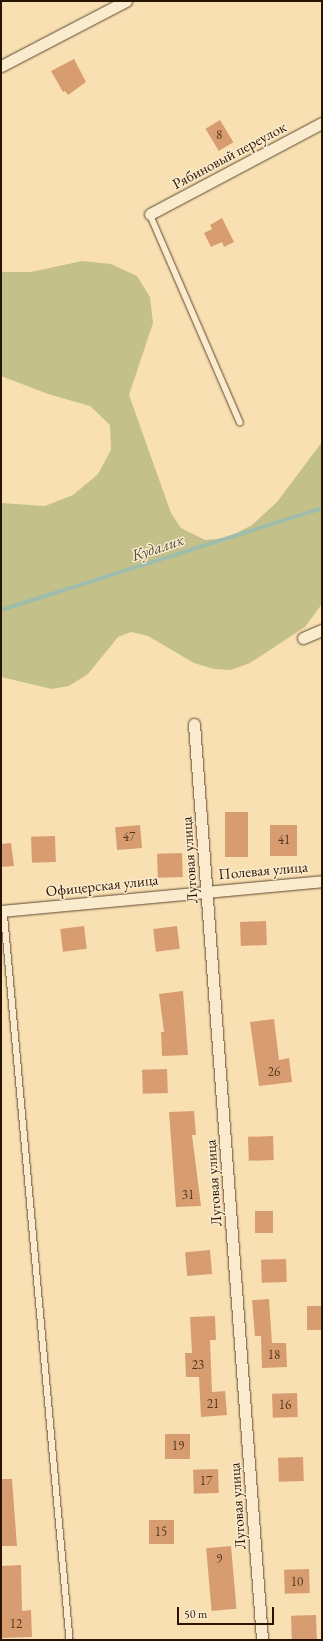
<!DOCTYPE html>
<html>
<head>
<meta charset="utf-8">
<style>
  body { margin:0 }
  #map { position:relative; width:323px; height:1641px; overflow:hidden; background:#f9e0b3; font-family:"EB Garamond",serif }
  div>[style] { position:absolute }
  .green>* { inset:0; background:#c3c189 }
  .stream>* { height:4px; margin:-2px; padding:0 2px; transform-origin:2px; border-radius:2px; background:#9ebdab }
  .building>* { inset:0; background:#d79d71; transform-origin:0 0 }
  .roads { filter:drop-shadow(0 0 1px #5d472d) drop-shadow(0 0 1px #5d472d) }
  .lane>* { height:5.5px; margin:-2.75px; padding:0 2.75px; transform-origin:2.75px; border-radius:2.75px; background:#fbebce }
  .street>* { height:11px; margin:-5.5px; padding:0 5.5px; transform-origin:5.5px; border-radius:5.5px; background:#fbebce }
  span { translate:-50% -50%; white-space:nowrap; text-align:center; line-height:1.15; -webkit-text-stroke:3px #fbebce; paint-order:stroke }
  .number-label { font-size:13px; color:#54361c }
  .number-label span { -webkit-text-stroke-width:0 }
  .street-label { font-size:15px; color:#291400 }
  .water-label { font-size:16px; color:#524f3c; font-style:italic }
  .frame { position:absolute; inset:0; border:2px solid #291400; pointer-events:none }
  .scale { position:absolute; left:177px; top:1607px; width:97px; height:18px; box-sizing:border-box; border:2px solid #291400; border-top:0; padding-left:5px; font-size:12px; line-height:14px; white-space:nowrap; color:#291400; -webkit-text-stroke:3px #fbebce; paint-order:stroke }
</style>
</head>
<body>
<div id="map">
  <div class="green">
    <div style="clip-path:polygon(82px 261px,111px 264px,137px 276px,150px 297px,153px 323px,129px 395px,171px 513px,181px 528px,205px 540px,227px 538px,252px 525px,277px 502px,322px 442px,322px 604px,305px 627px,250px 663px,231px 670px,214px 669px,194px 663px,148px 636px,131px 632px,118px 637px,88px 674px,69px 686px,52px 689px,1px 677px,1px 503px,45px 506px,73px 495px,98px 474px,111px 450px,110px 425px,90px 406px,48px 394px,1px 376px,1px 272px,31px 272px)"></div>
  </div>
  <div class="stream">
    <div style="left:1px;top:610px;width:337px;rotate:-17.6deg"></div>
  </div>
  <div class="building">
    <div style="clip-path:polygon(74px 59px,86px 82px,68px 95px,65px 91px,63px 92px,51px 71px)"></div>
    <div style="left:220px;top:120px;width:26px;height:17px;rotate:59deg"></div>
    <div style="clip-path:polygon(222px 218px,234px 242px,224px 247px,222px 242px,211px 247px,204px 233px,212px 229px,210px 225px)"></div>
    <div style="left:225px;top:812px;width:23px;height:45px"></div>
    <div style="left:140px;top:825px;width:23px;height:25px;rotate:85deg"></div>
    <div style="left:270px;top:825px;width:27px;height:31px"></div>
    <div style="left:55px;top:836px;width:26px;height:24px;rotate:88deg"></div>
    <div style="clip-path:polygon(11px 843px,14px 866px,1px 867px,1px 844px)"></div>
    <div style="left:182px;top:853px;width:24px;height:25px;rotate:88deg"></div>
    <div style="left:266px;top:921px;width:24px;height:26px;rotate:88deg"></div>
    <div style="left:84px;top:926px;width:23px;height:24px;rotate:83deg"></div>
    <div style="left:177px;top:926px;width:23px;height:24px;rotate:83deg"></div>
    <div style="clip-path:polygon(183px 991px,188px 1055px,162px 1056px,161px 1032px,164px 1032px,159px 994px)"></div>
    <div style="clip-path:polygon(274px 1019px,279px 1060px,289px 1058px,292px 1082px,259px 1086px,250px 1022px)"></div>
    <div style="left:167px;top:1069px;width:24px;height:25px;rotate:88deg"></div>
    <div style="clip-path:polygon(194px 1111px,196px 1135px,192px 1135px,201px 1206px,176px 1207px,169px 1112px)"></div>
    <div style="left:273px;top:1136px;width:24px;height:25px;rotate:88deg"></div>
    <div style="left:255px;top:1211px;width:18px;height:22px"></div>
    <div style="left:210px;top:1250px;width:24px;height:25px;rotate:85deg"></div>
    <div style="left:286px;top:1259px;width:23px;height:25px;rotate:88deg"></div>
    <div style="clip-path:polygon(269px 1299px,272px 1343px,286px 1343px,287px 1367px,262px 1368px,261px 1336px,255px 1336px,252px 1300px)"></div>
    <div style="left:307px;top:1306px;width:15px;height:24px"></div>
    <div style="clip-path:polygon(215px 1316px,216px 1340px,210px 1340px,212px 1392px,225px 1391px,227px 1415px,201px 1417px,199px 1377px,186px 1377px,185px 1353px,192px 1353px,190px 1317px)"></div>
    <div style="left:297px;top:1393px;width:24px;height:25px;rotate:88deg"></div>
    <div style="left:165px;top:1434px;width:25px;height:25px"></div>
    <div style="left:303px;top:1457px;width:24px;height:25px;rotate:88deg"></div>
    <div style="left:218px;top:1469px;width:24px;height:25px;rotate:88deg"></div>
    <div style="clip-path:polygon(1px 1479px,12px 1479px,17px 1546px,1px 1546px)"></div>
    <div style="left:149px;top:1520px;width:25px;height:24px"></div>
    <div style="left:231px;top:1546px;width:63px;height:25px;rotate:85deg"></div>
    <div style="clip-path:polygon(21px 1565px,22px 1611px,31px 1610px,32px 1637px,1px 1638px,1px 1566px)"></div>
    <div style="left:309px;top:1569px;width:24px;height:25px;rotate:88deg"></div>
    <div style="left:316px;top:1615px;width:24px;height:25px;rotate:88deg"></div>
  </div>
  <div class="roads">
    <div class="lane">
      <div style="left:150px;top:214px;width:227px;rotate:66.6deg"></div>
      <div style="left:4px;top:910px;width:733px;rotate:84.83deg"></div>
    </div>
    <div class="street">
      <div style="left:1px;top:66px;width:141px;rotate:-27.5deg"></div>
      <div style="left:150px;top:214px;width:195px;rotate:-27.9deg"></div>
      <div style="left:303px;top:638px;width:21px;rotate:-23deg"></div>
      <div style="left:194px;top:724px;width:919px;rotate:85.75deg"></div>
      <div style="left:1px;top:911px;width:322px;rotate:-5.3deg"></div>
    </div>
  </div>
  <div class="number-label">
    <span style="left:219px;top:135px">8</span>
    <span style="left:129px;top:837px">47</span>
    <span style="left:284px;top:840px">41</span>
    <span style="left:274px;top:1072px">26</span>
    <span style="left:188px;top:1195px">31</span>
    <span style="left:274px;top:1355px">18</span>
    <span style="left:198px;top:1365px">23</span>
    <span style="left:213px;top:1404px">21</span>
    <span style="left:285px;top:1405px">16</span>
    <span style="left:178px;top:1446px">19</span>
    <span style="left:206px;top:1481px">17</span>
    <span style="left:161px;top:1532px">15</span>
    <span style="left:219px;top:1559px">9</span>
    <span style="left:297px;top:1582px">10</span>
    <span style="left:16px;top:1624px">12</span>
  </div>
  <div class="street-label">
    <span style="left:229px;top:155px;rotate:-28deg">Рябиновый переулок</span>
    <span style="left:189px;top:860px;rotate:-94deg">Луговая улица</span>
    <span style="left:263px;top:870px;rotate:-5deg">Полевая улица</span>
    <span style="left:102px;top:885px;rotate:-6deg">Офицерская улица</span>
    <span style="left:213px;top:1183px;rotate:-94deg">Луговая улица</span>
    <span style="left:237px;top:1506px;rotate:-94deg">Луговая улица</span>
  </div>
  <div class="water-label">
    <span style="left:158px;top:548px;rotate:-18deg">Кудалик</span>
  </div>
  <div class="frame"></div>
  <div class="scale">50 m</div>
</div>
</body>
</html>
